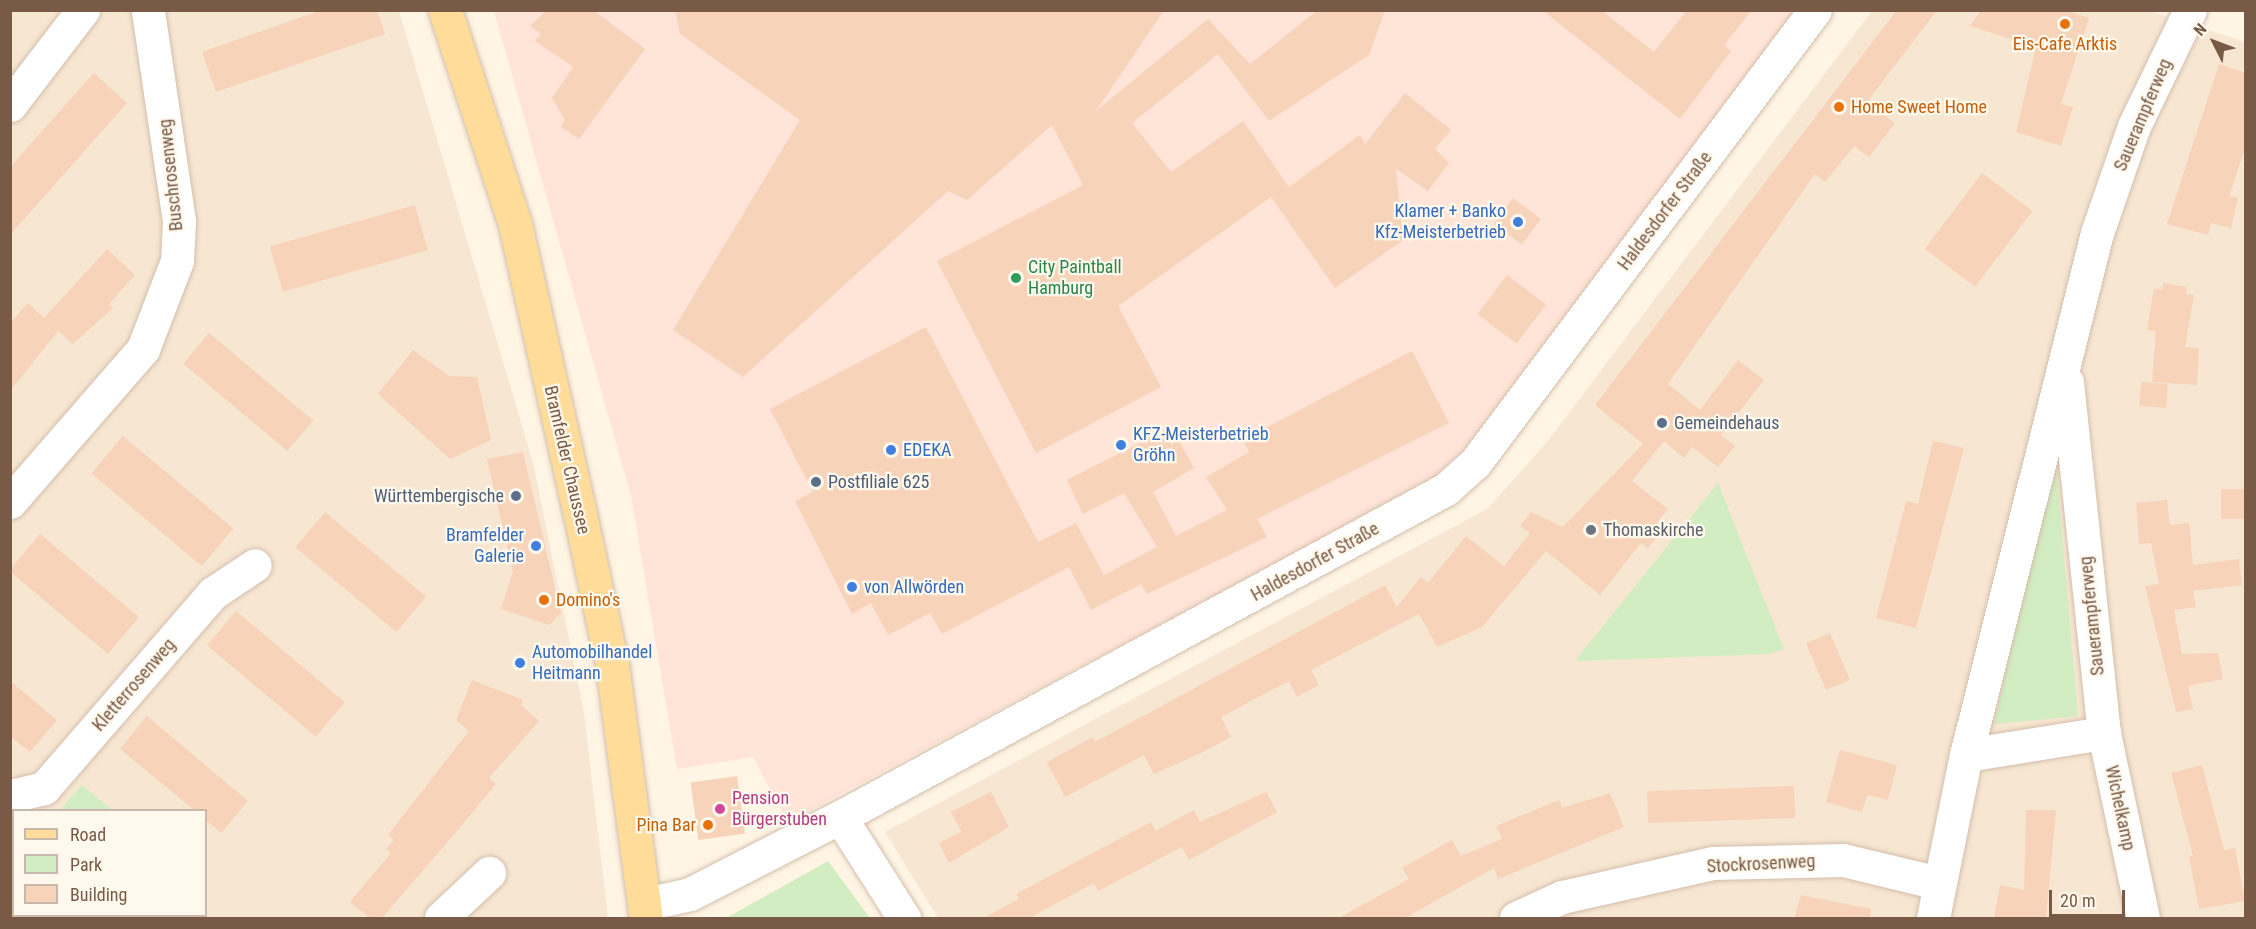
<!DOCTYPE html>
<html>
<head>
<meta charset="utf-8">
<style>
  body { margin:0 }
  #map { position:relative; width:2256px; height:929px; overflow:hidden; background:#fef5e4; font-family:"Roboto Condensed",sans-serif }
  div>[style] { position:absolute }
  .residential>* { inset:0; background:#f7e7d2 }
  .commercial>* { inset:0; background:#ffe4d7 }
  .green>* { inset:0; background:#d2edc1 }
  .building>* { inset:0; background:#f6d3b9; transform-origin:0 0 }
  .roads { filter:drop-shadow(0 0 2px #d3beac) drop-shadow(0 0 2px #d3beac) }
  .minor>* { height:33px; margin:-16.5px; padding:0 16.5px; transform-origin:16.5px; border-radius:16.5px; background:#fff }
  .major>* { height:33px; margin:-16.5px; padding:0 16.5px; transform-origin:16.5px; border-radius:16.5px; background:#ffdc9a }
  .dots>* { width:16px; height:16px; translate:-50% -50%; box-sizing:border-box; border:3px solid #fff8ec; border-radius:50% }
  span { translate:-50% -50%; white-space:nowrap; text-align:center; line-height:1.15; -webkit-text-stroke:4.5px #fff8ec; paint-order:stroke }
  .food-label { font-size:18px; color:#c56008 }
  .left { translate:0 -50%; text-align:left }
  .right { translate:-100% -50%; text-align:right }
  .street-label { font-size:18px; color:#795a47 }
  .shop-label { font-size:18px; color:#366cbe }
  .leisure-label { font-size:18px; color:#27864d }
  .service-label { font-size:18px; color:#4e5e75 }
  .worship-label { font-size:18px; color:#5b616d }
  .hotel-label { font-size:18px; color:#b23c85 }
  .frame { position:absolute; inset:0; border:12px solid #795a47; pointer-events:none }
  .legend { position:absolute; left:12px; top:809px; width:195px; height:108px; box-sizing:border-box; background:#fff8ec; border:2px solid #c9b9aa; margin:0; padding:8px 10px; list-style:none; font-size:18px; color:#795a47 }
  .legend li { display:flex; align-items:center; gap:12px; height:30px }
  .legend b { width:30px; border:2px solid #c9b9aa }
  .north { position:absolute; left:2184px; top:12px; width:60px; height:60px; -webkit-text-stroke:4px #fff8ec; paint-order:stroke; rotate:312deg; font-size:16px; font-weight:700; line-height:24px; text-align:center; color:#795a47 }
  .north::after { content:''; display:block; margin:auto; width:21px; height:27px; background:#795a47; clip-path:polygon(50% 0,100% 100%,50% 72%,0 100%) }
  .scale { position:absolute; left:2049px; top:890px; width:76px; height:27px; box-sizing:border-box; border:3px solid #795a47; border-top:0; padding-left:8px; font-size:18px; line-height:21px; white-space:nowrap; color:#795a47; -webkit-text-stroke:4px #fff8ec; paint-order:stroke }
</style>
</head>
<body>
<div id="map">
  <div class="residential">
    <div style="clip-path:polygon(evenodd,10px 11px,399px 11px,533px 463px,584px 713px,608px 918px,11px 918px,10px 11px,14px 810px,206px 810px,206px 916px,14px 916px,14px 810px)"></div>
    <div style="clip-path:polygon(1872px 11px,2150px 11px,2245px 42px,2245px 918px,938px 918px,885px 832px,1487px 509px,1547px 442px)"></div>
  </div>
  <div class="commercial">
    <div style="clip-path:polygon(494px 11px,1806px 11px,1475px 457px,788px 822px,753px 757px,677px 769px,631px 496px)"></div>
  </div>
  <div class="green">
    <div style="clip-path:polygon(2055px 455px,2078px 716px,1994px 724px)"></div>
    <div style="clip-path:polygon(1718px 483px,1784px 649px,1769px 654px,1575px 661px)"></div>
    <div style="clip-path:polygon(82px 785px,112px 810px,60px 810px)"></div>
    <div style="clip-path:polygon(828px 861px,870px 918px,726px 918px)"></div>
  </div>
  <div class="building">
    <div style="clip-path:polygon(322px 10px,377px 10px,385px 34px,216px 92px,202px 52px)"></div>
    <div style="clip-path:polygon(547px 10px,593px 10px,645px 49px,579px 139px,561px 127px,565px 120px,552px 98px,573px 67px,535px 41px,541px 34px,530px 26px)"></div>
    <div style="clip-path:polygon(675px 10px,1164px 10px,1096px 111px,1208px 19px,1250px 64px,1318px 10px,1385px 10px,1369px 55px,1269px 121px,1218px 54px,1132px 123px,1171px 172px,1243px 121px,1289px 187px,1360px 135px,1365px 144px,1405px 93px,1451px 130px,1435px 149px,1449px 163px,1428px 191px,1396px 169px,1403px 240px,1335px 288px,1271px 197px,1118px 306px,1161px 387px,1036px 453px,937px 261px,1083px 185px,1052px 125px,967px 200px,948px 191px,743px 377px,673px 330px,800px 120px,680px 34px)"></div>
    <div style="clip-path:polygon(1542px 10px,1601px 10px,1654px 52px,1687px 10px,1752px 10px,1724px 45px,1731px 51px,1680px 119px)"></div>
    <div style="clip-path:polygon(1897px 10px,1937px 10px,1867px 102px,1895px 123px,1869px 157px,1854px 146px,1825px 182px,1815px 174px,1668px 384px,1700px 410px,1738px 360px,1764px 380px,1721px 435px,1735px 446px,1718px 467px,1692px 447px,1684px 458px,1664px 441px,1632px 481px,1668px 509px,1653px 528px,1660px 533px,1648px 548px,1641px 543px,1600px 595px,1546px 551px,1482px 627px,1437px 647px,1419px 614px,1311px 670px,1319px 685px,1297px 697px,1289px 681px,1221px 717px,1231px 737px,1201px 753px,1154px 774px,1144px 755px,1065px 797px,1047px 762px,1093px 737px,1095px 742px,1385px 585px,1397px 607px,1421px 577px,1428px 583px,1466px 536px,1504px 566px,1530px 533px,1520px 526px,1531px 512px,1563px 527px,1643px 444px,1595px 405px)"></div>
    <div style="clip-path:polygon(1981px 10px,2065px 10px,2089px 18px,2061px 104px,2073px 107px,2061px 146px,2016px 132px,2036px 47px,1970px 26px)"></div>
    <div style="clip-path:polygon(2219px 64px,2246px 73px,2246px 146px,2229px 196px,2238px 198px,2231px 228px,2211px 223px,2208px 235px,2167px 224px)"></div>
    <div style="clip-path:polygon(94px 73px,127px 103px,10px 235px,10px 167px)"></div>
    <div style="left:1982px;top:173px;width:63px;height:95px;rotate:37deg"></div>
    <div style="left:1513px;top:198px;width:35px;height:32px;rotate:37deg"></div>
    <div style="left:415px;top:205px;width:47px;height:151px;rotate:74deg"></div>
    <div style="clip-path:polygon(107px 249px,135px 275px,109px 304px,113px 308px,73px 344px,58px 331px,10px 391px,10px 323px,28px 303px,44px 318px)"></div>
    <div style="left:1507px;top:275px;width:49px;height:49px;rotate:37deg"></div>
    <div style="clip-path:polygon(2163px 283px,2187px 287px,2186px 294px,2194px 295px,2185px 347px,2199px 348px,2197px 385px,2152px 382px,2156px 331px,2147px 330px,2154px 288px,2163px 290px)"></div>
    <div style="clip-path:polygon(926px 327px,1038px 542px,1076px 523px,1104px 575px,1157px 547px,1124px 493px,1083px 514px,1067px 480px,1171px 427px,1194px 468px,1153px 492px,1176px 536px,1227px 510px,1206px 477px,1249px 452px,1243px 440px,1412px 351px,1449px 423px,1257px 519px,1267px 537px,1147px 594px,1141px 584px,1091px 610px,1069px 567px,942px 634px,930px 613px,888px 635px,871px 603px,852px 614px,795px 501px,813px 492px,770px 409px)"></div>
    <div style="left:209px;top:333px;width:136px;height:40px;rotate:40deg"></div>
    <div style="clip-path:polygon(413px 350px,449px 376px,477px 377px,491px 440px,450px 459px,378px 394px)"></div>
    <div style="left:2141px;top:382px;width:27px;height:24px;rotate:4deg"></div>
    <div style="left:123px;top:436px;width:144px;height:49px;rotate:40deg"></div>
    <div style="clip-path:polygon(1933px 441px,1964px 448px,1916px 628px,1876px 618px,1906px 501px,1918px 504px)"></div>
    <div style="clip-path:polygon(523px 452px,561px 613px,549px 625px,501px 609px,513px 572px,487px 459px)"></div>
    <div style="left:2246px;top:489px;width:30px;height:25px;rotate:90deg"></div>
    <div style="clip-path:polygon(2167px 500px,2170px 525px,2189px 523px,2193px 565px,2239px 559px,2242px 585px,2193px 591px,2196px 607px,2174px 610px,2182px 654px,2218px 653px,2223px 679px,2188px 686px,2193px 709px,2176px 712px,2145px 586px,2159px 584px,2151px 543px,2139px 544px,2136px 503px)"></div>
    <div style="left:325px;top:512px;width:132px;height:46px;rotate:40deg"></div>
    <div style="left:40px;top:534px;width:129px;height:48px;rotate:40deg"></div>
    <div style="left:236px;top:611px;width:142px;height:45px;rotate:40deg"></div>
    <div style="left:1830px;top:633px;width:51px;height:26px;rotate:67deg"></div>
    <div style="clip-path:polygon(472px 680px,523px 700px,521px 705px,539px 721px,489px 778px,496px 784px,462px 825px,382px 918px,370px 918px,350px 902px,391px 853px,386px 849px,394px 840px,388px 835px,469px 731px,456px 720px)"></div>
    <div style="clip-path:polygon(10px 681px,57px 720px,30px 752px,10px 736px)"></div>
    <div style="clip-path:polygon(147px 716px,248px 801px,221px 833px,206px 820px,206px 810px,194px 810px,120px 749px)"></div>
    <div style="clip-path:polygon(1840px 750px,1897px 765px,1888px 800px,1867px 795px,1862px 812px,1826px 802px)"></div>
    <div style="clip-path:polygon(2202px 765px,2224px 850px,2235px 848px,2245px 901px,2199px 909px,2189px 856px,2193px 856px,2171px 773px)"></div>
    <div style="left:737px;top:776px;width:58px;height:47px;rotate:82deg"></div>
    <div style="left:1794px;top:786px;width:32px;height:147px;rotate:88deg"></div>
    <div style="clip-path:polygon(991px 792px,1009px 827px,949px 863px,939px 843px,961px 832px,966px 841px,951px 812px)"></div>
    <div style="clip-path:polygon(1266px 792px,1277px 812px,1189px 860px,1182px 847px,1098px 891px,1094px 883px,1029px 918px,983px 918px,1019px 899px,1016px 894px,1151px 822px,1155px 831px,1194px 810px,1200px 822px)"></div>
    <div style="clip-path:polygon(1610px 793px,1624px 827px,1498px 879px,1494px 868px,1405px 918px,1339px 918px,1409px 879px,1402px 868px,1452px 840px,1461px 856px,1502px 839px,1496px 826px,1559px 800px,1562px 808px)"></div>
    <div style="clip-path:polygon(2026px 810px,2056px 810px,2046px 918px,1994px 918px,2000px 885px,2024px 890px)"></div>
    <div style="clip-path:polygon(1801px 895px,1871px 909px,1870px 918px,1794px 918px)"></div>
  </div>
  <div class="roads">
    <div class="minor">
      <div style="left:10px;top:105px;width:120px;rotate:-52.5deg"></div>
      <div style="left:2067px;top:382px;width:353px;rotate:84deg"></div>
      <div style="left:2104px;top:733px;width:189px;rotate:78.1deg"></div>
      <div style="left:10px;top:502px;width:203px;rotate:-49deg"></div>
      <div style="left:143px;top:349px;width:94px;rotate:-68.9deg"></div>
      <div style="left:177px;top:261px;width:40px;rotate:-87.1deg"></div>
      <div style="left:179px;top:221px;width:213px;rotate:-98.4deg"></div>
      <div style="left:1966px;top:755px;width:140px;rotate:-9.1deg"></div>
      <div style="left:10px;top:796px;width:35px;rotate:-13deg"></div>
      <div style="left:44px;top:788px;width:258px;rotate:-49.1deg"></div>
      <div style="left:213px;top:593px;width:50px;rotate:-33.7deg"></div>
      <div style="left:840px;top:817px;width:120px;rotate:57.6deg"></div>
      <div style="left:645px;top:904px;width:46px;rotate:-12.5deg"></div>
      <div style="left:690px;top:894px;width:169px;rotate:-27.2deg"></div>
      <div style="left:840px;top:817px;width:689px;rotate:-28.42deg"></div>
      <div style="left:1446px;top:489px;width:39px;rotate:-42deg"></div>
      <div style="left:1475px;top:463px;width:566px;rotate:-53.11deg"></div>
      <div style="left:441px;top:918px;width:66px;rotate:-43.2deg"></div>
      <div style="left:1516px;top:918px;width:51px;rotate:-24.5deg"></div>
      <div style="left:1562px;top:897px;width:155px;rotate:-12.7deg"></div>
      <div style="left:1713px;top:863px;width:130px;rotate:-1.3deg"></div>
      <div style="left:1843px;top:860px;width:99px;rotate:13.5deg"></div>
      <div style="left:1933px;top:918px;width:166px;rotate:-78.6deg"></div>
      <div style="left:1966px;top:755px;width:538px;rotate:-75.91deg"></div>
      <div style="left:2097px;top:233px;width:113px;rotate:-70.9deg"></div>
      <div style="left:2134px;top:126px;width:129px;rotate:-64.2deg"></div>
    </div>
    <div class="major">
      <div style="left:445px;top:10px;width:225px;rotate:71.9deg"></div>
      <div style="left:515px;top:224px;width:297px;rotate:77.4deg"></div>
      <div style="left:580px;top:514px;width:153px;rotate:78deg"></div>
      <div style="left:612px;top:664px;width:256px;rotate:82.4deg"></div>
    </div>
  </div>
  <div class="dots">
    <div style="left:2065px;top:24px;background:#e8710a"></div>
    <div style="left:1839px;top:107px;background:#e8710a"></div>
    <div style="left:1518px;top:222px;background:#3f7fe0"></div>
    <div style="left:1016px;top:278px;background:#2e9e5b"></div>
    <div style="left:1662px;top:423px;background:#5c6f8a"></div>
    <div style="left:1121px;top:445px;background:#3f7fe0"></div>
    <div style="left:891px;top:450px;background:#3f7fe0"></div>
    <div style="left:816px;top:482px;background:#5c6f8a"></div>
    <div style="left:516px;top:496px;background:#5c6f8a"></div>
    <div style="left:1591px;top:530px;background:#6b7280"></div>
    <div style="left:536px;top:546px;background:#3f7fe0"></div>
    <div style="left:852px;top:587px;background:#3f7fe0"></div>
    <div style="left:544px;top:600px;background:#e8710a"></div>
    <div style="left:520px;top:663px;background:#3f7fe0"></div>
    <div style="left:720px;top:809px;background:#d1479c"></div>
    <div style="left:708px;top:825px;background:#e8710a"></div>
  </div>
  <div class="food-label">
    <span style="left:2065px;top:44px">Eis-Cafe Arktis</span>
    <span class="left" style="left:1851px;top:107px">Home Sweet Home</span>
    <span class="left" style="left:556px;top:600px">Domino's</span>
    <span class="right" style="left:696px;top:825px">Pina Bar</span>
  </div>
  <div class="street-label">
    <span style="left:2143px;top:115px;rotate:-67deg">Sauerampferweg</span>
    <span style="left:171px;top:175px;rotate:-96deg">Buschrosenweg</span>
    <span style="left:1665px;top:211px;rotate:-53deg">Haldesdorfer Straße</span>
    <span style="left:567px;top:460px;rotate:77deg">Bramfelder Chaussee</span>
    <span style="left:1315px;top:562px;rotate:-29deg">Haldesdorfer Straße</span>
    <span style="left:2092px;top:616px;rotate:-96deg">Sauerampferweg</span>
    <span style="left:134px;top:685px;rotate:-49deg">Kletterrosenweg</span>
    <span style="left:2120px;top:808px;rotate:78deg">Wichelkamp</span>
    <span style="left:1761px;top:864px;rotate:-3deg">Stockrosenweg</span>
  </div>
  <div class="shop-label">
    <span class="right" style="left:1506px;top:222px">Klamer + Banko<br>Kfz-Meisterbetrieb</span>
    <span class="left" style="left:1133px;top:445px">KFZ-Meisterbetrieb<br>Gröhn</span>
    <span class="left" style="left:903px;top:450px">EDEKA</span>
    <span class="right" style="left:524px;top:546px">Bramfelder<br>Galerie</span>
    <span class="left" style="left:864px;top:587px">von Allwörden</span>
    <span class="left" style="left:532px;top:663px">Automobilhandel<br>Heitmann</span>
  </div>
  <div class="leisure-label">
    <span class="left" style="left:1028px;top:278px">City Paintball<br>Hamburg</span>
  </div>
  <div class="service-label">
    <span class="left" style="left:1674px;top:423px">Gemeindehaus</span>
    <span class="left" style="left:828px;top:482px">Postfiliale 625</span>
    <span class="right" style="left:504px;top:496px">Württembergische</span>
  </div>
  <div class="worship-label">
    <span class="left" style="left:1603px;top:530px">Thomaskirche</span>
  </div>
  <div class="hotel-label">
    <span class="left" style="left:732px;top:809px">Pension<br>Bürgerstuben</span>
  </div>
  <div class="frame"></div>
  <ul class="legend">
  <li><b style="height:8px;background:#ffdc9a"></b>Road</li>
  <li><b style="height:16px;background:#d2edc1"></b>Park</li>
  <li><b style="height:16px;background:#f6d3b9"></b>Building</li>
  </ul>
  <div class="north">N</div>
  <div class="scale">20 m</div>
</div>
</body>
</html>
